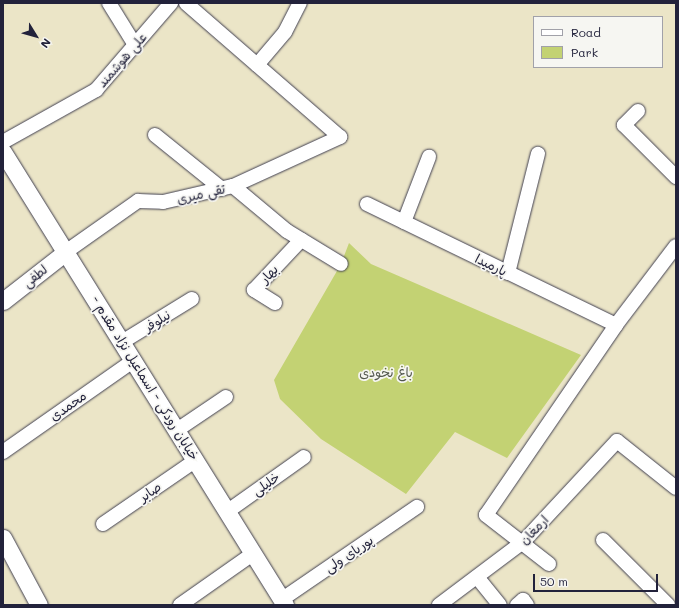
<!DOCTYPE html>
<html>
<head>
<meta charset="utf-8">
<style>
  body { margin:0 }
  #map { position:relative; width:679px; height:608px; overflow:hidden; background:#ebe5c7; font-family:Mali,"Playpen Sans Arabic",sans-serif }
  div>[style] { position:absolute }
  .green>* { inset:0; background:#c3d273 }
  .roads { filter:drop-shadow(0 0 1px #403f50) drop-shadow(0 0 1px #403f50) }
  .minor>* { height:14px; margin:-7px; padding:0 7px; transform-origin:7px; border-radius:7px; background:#fff }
  .tertiary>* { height:17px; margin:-8.5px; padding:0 8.5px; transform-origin:8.5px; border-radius:8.5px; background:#fff }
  span { translate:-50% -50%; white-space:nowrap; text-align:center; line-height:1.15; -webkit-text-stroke:3.5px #f6f6f2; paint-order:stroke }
  .street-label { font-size:13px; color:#22223b }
  .park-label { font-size:13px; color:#52574c }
  .frame { position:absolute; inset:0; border:4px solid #22223b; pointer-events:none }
  .legend { position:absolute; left:533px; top:16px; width:130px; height:52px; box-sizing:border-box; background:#f6f6f2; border:1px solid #a1a1a9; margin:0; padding:5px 7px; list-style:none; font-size:12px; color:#22223b }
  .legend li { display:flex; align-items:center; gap:8px; height:20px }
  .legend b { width:20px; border:1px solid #a1a1a9 }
  .north { position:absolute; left:16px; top:16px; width:40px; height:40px; -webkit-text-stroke:3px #f6f6f2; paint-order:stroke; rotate:127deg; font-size:11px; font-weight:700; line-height:16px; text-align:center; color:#22223b }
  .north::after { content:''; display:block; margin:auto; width:14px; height:18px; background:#22223b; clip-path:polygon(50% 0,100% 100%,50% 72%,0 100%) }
  .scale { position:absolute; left:533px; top:574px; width:125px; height:18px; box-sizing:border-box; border:2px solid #22223b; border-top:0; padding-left:5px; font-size:12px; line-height:14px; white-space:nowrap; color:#22223b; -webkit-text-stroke:3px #f6f6f2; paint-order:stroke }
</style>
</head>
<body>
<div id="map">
  <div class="green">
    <div style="clip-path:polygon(349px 243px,371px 264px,581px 355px,507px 458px,455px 432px,406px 494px,321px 439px,280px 399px,274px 380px,341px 264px)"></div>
  </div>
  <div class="roads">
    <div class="minor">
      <div style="left:109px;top:3px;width:49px;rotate:58.2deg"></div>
      <div style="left:257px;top:65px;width:43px;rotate:-49.7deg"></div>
      <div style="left:285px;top:32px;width:33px;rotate:-63deg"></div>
      <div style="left:638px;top:111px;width:20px;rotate:135deg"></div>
      <div style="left:624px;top:125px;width:74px;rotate:45deg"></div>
      <div style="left:155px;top:135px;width:86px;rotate:38.9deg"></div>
      <div style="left:3px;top:142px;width:107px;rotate:-29.2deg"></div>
      <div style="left:96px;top:90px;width:115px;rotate:-49.2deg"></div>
      <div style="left:233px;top:186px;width:70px;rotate:39.8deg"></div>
      <div style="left:287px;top:231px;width:63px;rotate:31.4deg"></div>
      <div style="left:367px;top:204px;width:277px;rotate:25.9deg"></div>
      <div style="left:404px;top:222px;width:70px;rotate:-69deg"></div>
      <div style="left:67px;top:251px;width:87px;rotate:-35.2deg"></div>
      <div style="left:138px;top:201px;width:25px;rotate:2deg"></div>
      <div style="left:163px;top:202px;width:72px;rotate:-12.9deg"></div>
      <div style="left:233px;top:186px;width:118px;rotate:-24.6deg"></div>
      <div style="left:340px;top:137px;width:204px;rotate:-139deg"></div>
      <div style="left:508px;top:273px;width:123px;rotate:-75.9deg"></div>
      <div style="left:275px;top:303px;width:25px;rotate:-148deg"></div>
      <div style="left:254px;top:290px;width:69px;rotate:-46.8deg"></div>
      <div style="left:122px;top:342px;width:82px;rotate:-31.6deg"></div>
      <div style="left:177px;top:430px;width:59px;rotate:-34deg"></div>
      <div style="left:3px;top:452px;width:159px;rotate:-35deg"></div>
      <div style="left:228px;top:511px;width:93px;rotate:-35.4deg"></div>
      <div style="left:103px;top:524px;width:113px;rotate:-34.5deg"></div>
      <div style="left:603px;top:540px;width:92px;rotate:45deg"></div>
      <div style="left:549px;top:564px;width:80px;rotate:-142.1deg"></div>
      <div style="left:486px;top:515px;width:230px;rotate:-55.6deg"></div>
      <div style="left:616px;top:325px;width:99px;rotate:-52.8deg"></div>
      <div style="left:477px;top:577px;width:36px;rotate:51deg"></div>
      <div style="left:281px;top:600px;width:165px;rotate:-34.4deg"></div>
      <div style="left:180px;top:605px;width:90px;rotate:-35.1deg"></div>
      <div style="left:439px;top:605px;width:105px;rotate:-36.9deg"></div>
      <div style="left:523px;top:542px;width:138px;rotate:-47.1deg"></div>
      <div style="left:617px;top:441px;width:75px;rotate:38.5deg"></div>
      <div style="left:517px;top:605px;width:8px;rotate:-40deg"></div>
      <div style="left:523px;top:600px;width:6px;rotate:51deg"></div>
    </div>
    <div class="tertiary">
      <div style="left:3px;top:152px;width:534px;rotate:58.1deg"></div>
      <div style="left:3px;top:301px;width:81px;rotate:-38deg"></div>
      <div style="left:3px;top:538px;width:76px;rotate:61.8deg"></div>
    </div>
  </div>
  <div class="street-label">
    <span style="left:122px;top:60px;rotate:-49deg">علی هوشمند</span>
    <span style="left:201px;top:194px;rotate:-13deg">تقی میری</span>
    <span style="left:491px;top:265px;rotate:26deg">پارمیدا</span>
    <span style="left:269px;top:274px;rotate:-47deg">بهار</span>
    <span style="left:35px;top:276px;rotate:-38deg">لطفی</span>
    <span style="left:157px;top:321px;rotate:-32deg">نیلوفر</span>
    <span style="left:145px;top:378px;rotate:58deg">- خیابان رودکی - اسماعیل نژاد مقدم</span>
    <span style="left:68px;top:406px;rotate:-35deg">محمدی</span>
    <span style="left:266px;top:484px;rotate:-35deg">خلیلی</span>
    <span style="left:150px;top:492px;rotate:-35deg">صابر</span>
    <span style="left:534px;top:530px;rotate:-46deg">ارمغان</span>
    <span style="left:349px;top:554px;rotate:-34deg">پوریای ولی</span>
  </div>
  <div class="park-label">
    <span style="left:386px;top:372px">باغ نخودی</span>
  </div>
  <div class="frame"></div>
  <ul class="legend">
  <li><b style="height:5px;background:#fff"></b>Road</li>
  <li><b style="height:11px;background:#c3d273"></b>Park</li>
  </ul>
  <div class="north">N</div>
  <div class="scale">50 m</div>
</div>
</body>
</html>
